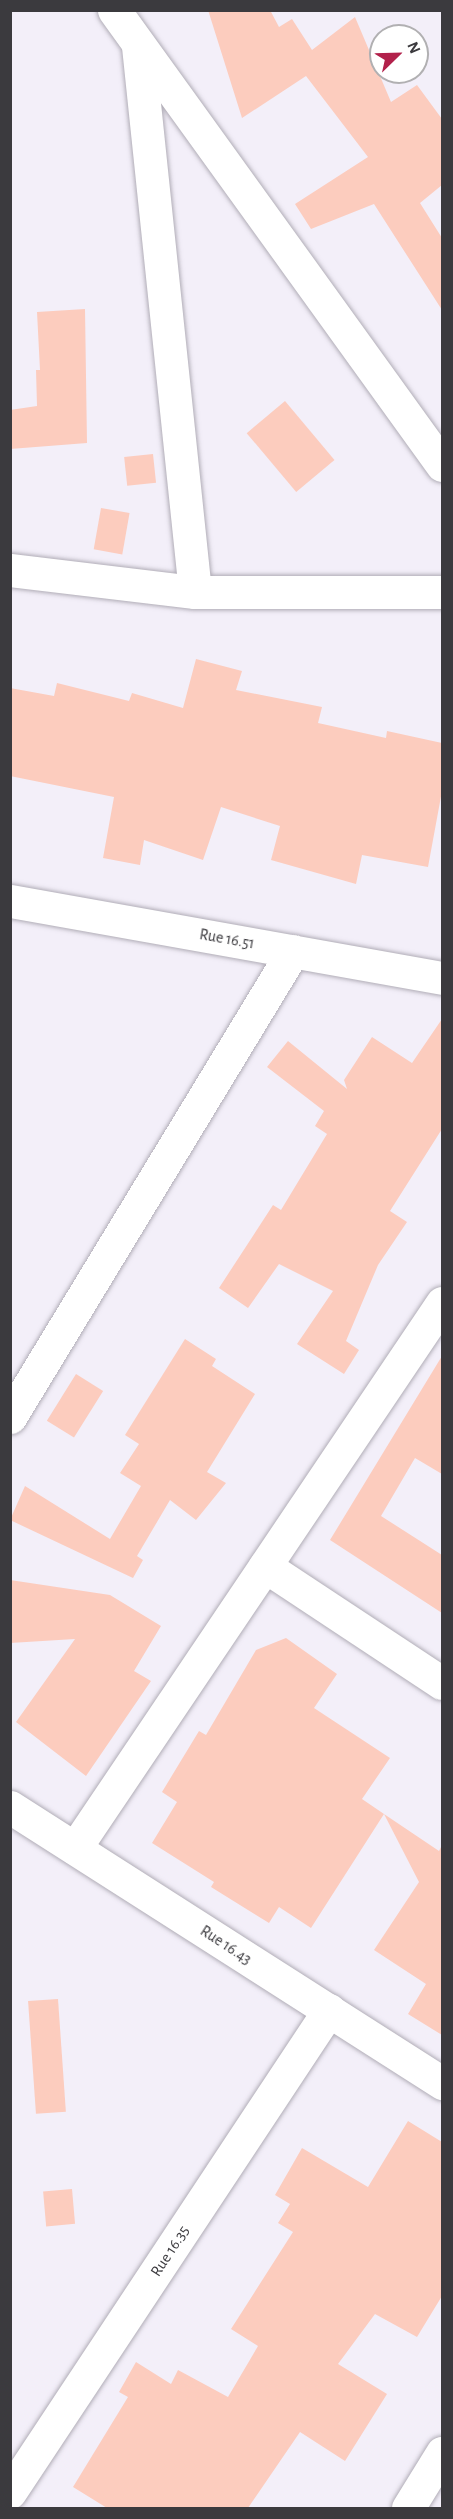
<!DOCTYPE html>
<html>
<head>
<meta charset="utf-8">
<style>
  body { margin:0 }
  #map { position:relative; width:453px; height:2519px; overflow:hidden; background:#f3eff9; font-family:"Alegreya Sans",sans-serif }
  div>[style] { position:absolute }
  .building>* { inset:0; background:#fcccbe; transform-origin:0 0 }
  .roads { filter:drop-shadow(0 0 2px #b1adb7) drop-shadow(0 0 2px #b1adb7) }
  .street>* { height:33px; margin:-16.5px; padding:0 16.5px; transform-origin:16.5px; border-radius:16.5px; background:#fff }
  span { translate:-50% -50%; white-space:nowrap; text-align:center; line-height:1.15; -webkit-text-stroke:6px #fff; paint-order:stroke }
  .street-label { font-size:16px; color:#3b3a3e }
  .frame { position:absolute; inset:0; border:12px solid #3b3a3e; pointer-events:none }
  .north { position:absolute; left:369px; top:24px; width:60px; height:60px; box-sizing:border-box; background:#fff; border:2px solid #b1b0b2; border-radius:50%; rotate:67deg; font-size:16px; font-weight:700; line-height:24px; text-align:center; color:#3b3a3e }
  .north::after { content:''; display:block; margin:auto; width:21px; height:27px; background:#b2214b; clip-path:polygon(50% 0,100% 100%,50% 72%,0 100%) }
</style>
</head>
<body>
<div id="map">
  <div class="building">
    <div style="clip-path:polygon(208px 10px,270px 10px,279px 27px,292px 19px,312px 50px,355px 17px,391px 102px,417px 85px,442px 119px,442px 185px,420px 203px,442px 238px,442px 310px,374px 204px,311px 229px,295px 204px,368px 157px,306px 76px,242px 118px)"></div>
    <div style="clip-path:polygon(85px 309px,87px 443px,10px 449px,10px 410px,37px 406px,36px 370px,40px 370px,37px 312px)"></div>
    <div style="left:285px;top:401px;width:77px;height:50px;rotate:50deg"></div>
    <div style="left:153px;top:454px;width:29px;height:29px;rotate:84deg"></div>
    <div style="left:101px;top:508px;width:29px;height:42px;rotate:10deg"></div>
    <div style="clip-path:polygon(196px 659px,242px 671px,236px 690px,322px 707px,318px 723px,386px 738px,387px 731px,442px 743px,442px 791px,428px 867px,362px 855px,356px 884px,271px 860px,280px 826px,221px 807px,203px 860px,144px 840px,140px 865px,103px 858px,114px 797px,10px 776px,10px 688px,54px 696px,57px 683px,129px 701px,132px 693px,183px 708px)"></div>
    <div style="clip-path:polygon(442px 1019px,442px 1129px,390px 1211px,407px 1222px,378px 1265px,346px 1341px,359px 1350px,344px 1374px,297px 1344px,333px 1291px,279px 1264px,248px 1308px,219px 1288px,273px 1205px,281px 1210px,327px 1134px,315px 1126px,324px 1111px,267px 1067px,288px 1041px,347px 1089px,344px 1080px,372px 1037px,412px 1063px)"></div>
    <div style="clip-path:polygon(185px 1339px,216px 1359px,212px 1366px,255px 1394px,207px 1472px,226px 1483px,196px 1520px,170px 1500px,137px 1556px,143px 1560px,133px 1578px,10px 1520px,25px 1486px,110px 1539px,141px 1486px,120px 1473px,139px 1444px,125px 1435px)"></div>
    <div style="clip-path:polygon(442px 1356px,442px 1474px,415px 1458px,381px 1516px,442px 1555px,442px 1613px,330px 1540px)"></div>
    <div style="left:76px;top:1374px;width:32px;height:55px;rotate:32deg"></div>
    <div style="clip-path:polygon(10px 1580px,110px 1595px,161px 1626px,134px 1671px,151px 1681px,86px 1776px,16px 1722px,75px 1639px,10px 1643px)"></div>
    <div style="clip-path:polygon(286px 1638px,337px 1674px,314px 1708px,390px 1758px,362px 1799px,384px 1814px,311px 1928px,279px 1907px,269px 1923px,211px 1887px,214px 1882px,152px 1843px,177px 1802px,162px 1792px,199px 1731px,206px 1735px,256px 1650px)"></div>
    <div style="clip-path:polygon(384px 1814px,439px 1851px,442px 1845px,442px 2035px,408px 2014px,426px 1984px,374px 1950px,419px 1882px)"></div>
    <div style="left:58px;top:1999px;width:113px;height:30px;rotate:86deg"></div>
    <div style="clip-path:polygon(408px 2121px,442px 2142px,442px 2296px,417px 2337px,375px 2314px,338px 2364px,387px 2394px,345px 2461px,300px 2432px,248px 2508px,107px 2508px,73px 2487px,128px 2397px,119px 2392px,136px 2362px,171px 2384px,178px 2370px,228px 2397px,258px 2346px,231px 2329px,293px 2232px,278px 2223px,290px 2204px,275px 2195px,302px 2148px,368px 2187px)"></div>
    <div style="left:72px;top:2189px;width:35px;height:29px;rotate:85deg"></div>
  </div>
  <div class="roads">
    <div class="street">
      <div style="left:114px;top:10px;width:561px;rotate:54.21deg"></div>
      <div style="left:138px;top:46px;width:549px;rotate:84.04deg"></div>
      <div style="left:10px;top:570px;width:186px;rotate:6.8deg"></div>
      <div style="left:195px;top:592px;width:247px"></div>
      <div style="left:10px;top:901px;width:439px;rotate:10.1deg"></div>
      <div style="left:10px;top:1417px;width:545px;rotate:-58.73deg"></div>
      <div style="left:265px;top:1566px;width:212px;rotate:33.5deg"></div>
      <div style="left:10px;top:1807px;width:513px;rotate:32.57deg"></div>
      <div style="left:75px;top:1848px;width:657px;rotate:-56.04deg"></div>
      <div style="left:10px;top:2492px;width:578px;rotate:-56.5deg"></div>
      <div style="left:408px;top:2508px;width:65px;rotate:-58.3deg"></div>
    </div>
  </div>
  <div class="street-label">
    <span style="left:227px;top:939px;rotate:10deg">Rue 16.51</span>
    <span style="left:226px;top:1945px;rotate:33deg">Rue 16.43</span>
    <span style="left:170px;top:2251px;rotate:-57deg">Rue 16.35</span>
  </div>
  <div class="frame"></div>
  <div class="north">N</div>
</div>
</body>
</html>
